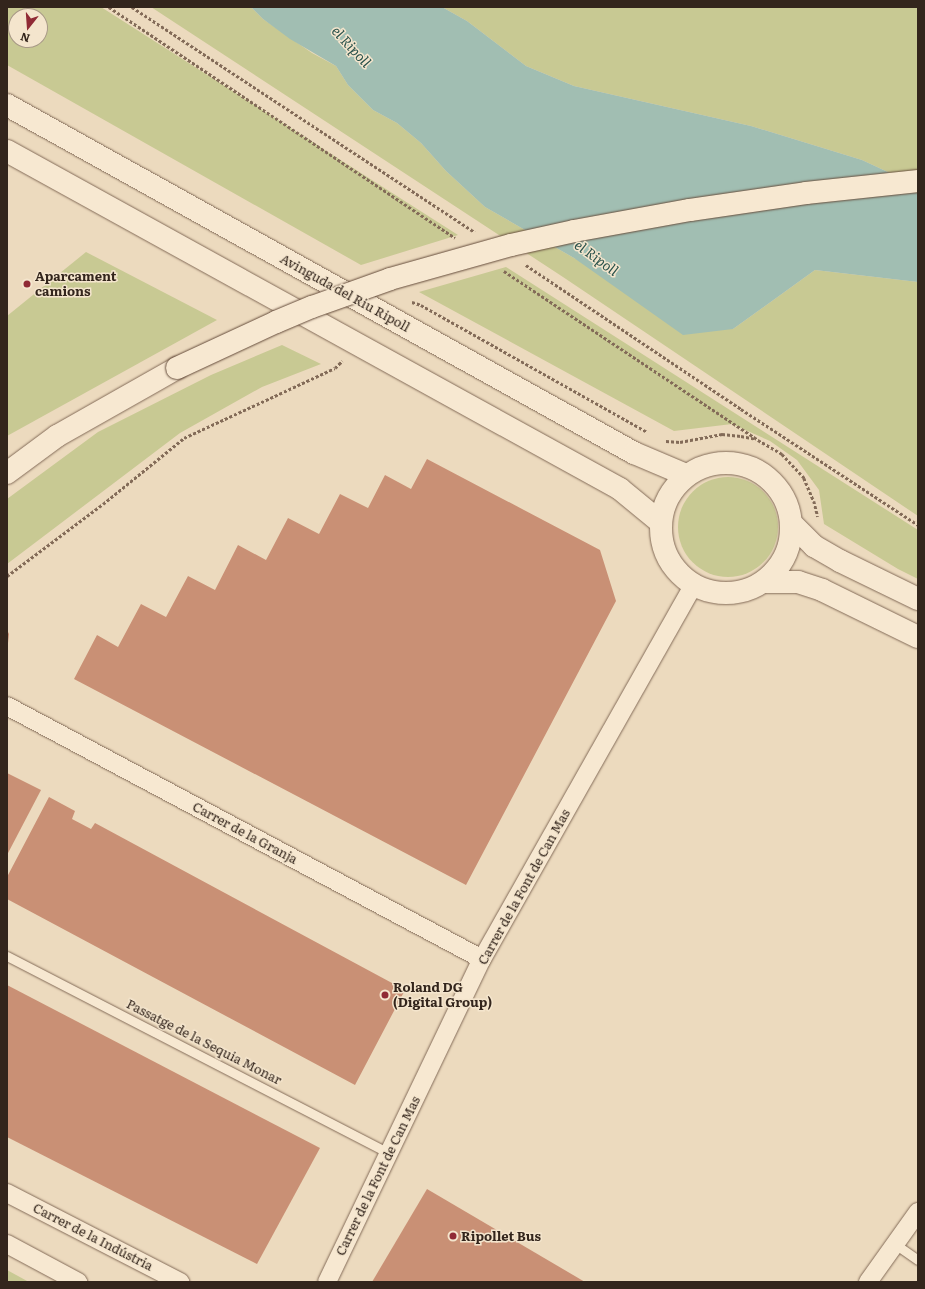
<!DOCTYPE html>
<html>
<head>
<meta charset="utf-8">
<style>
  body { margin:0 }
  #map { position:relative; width:925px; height:1289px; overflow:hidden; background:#ecdabe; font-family:Literata,serif }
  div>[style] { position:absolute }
  .green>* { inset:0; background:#c8c993 }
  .round { border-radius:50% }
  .water>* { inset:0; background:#a1beb2 }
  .building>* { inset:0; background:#c99075 }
  .path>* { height:2.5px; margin-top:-1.25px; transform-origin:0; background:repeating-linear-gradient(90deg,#836b58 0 3px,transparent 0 5px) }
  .roads { filter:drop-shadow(0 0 1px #836b58) drop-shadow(0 0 1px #836b58) }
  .lane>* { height:9px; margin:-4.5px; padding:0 4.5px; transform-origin:4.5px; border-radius:4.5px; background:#f7e8d1 }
  .street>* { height:18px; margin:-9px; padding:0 9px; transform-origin:9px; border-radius:9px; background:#f7e8d1 }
  .secondary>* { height:22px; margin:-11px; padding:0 11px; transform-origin:11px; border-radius:11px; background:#f7e8d1 }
  .secondary>.ring { margin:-11px; padding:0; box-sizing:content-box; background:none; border:22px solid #f7e8d1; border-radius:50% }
  .bridges { filter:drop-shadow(0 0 1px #654c3b) drop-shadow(0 0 1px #654c3b) }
  .secondary-bridge>* { height:22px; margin:-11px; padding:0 11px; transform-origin:11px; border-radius:11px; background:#f7e8d1 }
  .dots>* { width:11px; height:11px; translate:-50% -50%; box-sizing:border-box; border:2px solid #f4e5cd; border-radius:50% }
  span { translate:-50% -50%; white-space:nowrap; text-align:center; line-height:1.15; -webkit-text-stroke:3px #f4e5cd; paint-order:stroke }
  .poi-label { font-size:13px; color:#33251c; font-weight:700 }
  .left { translate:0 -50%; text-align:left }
  .street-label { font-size:13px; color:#33251c }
  .water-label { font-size:14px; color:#2b534c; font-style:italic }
  .frame { position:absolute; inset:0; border:8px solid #33251c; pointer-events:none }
  .north { position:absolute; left:8px; top:8px; width:40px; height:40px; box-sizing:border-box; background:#f4e5cd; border:1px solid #a79886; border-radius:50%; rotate:197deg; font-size:11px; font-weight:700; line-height:16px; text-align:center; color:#33251c }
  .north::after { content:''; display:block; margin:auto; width:14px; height:18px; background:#902a35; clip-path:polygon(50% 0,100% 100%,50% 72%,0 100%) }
</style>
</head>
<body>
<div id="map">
  <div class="green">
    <div style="clip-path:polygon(evenodd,7px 7px,101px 7px,458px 235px,361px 265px,7px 65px,7px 7px,16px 16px,40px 16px,40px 40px,16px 40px,16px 16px)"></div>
    <div style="clip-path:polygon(151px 7px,251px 7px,263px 19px,312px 53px,336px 66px,348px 85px,373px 110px,397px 123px,421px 143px,446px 171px,485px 207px,574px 258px,733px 329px,815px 270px,918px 282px,918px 516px,563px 277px)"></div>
    <div style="clip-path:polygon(442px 7px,918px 7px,918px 186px,862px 160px,751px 126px,574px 86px,526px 66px,467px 21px)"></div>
    <div style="clip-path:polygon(86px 252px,217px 320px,7px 436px,7px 316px)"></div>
    <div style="clip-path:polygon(506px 267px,918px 530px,918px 579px,898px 569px,824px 524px,819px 490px,797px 460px,770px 441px,732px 424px,674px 431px,419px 292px)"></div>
    <div style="clip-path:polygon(282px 345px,321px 364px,262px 387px,180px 433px,7px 564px,7px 499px,98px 432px,211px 375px)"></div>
    <div class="round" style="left:678px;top:477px;width:100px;height:100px"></div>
    <div style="clip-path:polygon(7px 1270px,29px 1282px,7px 1282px)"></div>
  </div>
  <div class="water">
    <div style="clip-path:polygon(251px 7px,442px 7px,467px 21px,526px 66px,574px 86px,751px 126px,862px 160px,918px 186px,918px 282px,815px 270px,733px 329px,683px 335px,574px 258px,485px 207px,446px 171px,421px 143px,397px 123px,373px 110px,348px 85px,336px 66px,290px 39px,263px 19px)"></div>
  </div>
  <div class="building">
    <div style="clip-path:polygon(427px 459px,600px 550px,616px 601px,466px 885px,74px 679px,97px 635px,118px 647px,141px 604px,166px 617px,188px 576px,215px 590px,238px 545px,266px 560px,288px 518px,319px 534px,340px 494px,368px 508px,385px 475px,411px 489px)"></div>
    <div style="clip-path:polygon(7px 630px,9px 634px,8px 643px,7px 643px)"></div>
    <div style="clip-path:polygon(7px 773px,41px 790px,7px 855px)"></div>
    <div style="clip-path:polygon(49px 797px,75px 811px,72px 819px,91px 829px,95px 823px,405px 990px,355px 1085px,7px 899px,7px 877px)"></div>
    <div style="clip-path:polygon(7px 985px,320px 1148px,257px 1264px,7px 1137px)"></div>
    <div style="clip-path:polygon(427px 1189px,585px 1282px,372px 1282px)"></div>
  </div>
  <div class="path">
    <div style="left:109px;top:7px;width:416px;rotate:33.7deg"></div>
    <div style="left:132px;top:7px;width:410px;rotate:33.3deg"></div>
    <div style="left:526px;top:265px;width:259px;rotate:33.8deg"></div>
    <div style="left:741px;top:409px;width:212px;rotate:33.2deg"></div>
    <div style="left:504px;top:271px;width:305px;rotate:33.6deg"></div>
    <div style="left:758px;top:440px;width:28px;rotate:30deg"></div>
    <div style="left:782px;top:454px;width:33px;rotate:47deg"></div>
    <div style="left:804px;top:478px;width:25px;rotate:67deg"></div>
    <div style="left:814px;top:501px;width:16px;rotate:76deg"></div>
    <div style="left:412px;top:302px;width:9px;rotate:18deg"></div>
    <div style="left:421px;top:305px;width:259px;rotate:29.3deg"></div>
    <div style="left:666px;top:441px;width:14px;rotate:4deg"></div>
    <div style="left:680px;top:442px;width:43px;rotate:-10.8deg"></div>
    <div style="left:722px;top:434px;width:19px;rotate:6deg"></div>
    <div style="left:741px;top:436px;width:15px;rotate:11deg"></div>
    <div style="left:7px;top:576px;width:120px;rotate:-36.9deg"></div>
    <div style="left:103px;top:504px;width:104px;rotate:-39.2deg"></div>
    <div style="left:184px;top:438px;width:166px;rotate:-24.9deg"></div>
    <div style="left:335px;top:368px;width:10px;rotate:-45deg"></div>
  </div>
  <div class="roads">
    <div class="lane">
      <div style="left:7px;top:956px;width:430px;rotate:27.3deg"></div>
      <div style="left:895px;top:1244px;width:28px;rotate:35deg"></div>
    </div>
    <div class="street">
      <div style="left:7px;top:706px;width:538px;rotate:28.04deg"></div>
      <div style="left:7px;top:1193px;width:195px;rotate:27.2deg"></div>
      <div style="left:7px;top:1244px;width:81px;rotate:28.2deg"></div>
      <div style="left:327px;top:1282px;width:358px;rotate:-64.4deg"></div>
      <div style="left:482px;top:959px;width:429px;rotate:-60.5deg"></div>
      <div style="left:868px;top:1282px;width:86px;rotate:-54.5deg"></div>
    </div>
    <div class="secondary">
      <div style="left:7px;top:105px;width:717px;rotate:29.03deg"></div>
      <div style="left:634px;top:453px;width:56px;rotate:22.9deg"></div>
      <div style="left:7px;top:151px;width:700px;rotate:28.87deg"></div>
      <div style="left:620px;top:489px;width:52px;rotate:39.5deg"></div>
      <div class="ring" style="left:661px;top:463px;width:108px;height:108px"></div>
      <div style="left:7px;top:473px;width:62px;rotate:-36.5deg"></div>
      <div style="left:57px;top:436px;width:138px;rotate:-29.5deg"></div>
      <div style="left:791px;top:523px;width:33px;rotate:45deg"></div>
      <div style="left:814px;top:546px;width:30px;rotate:30deg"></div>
      <div style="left:840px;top:561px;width:87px;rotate:26deg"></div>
      <div style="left:764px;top:582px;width:34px"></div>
      <div style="left:798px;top:582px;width:25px;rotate:18deg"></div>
      <div style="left:822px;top:590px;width:107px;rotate:26.1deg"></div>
    </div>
  </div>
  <div class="bridges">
    <div class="secondary-bridge">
      <div style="left:177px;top:368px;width:109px;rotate:-24.9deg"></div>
      <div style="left:276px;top:322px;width:39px;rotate:-23deg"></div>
      <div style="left:312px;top:307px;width:83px;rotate:-19.7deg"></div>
      <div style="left:390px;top:279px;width:126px;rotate:-15.7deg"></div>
      <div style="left:511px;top:245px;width:65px;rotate:-12.5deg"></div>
      <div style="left:574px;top:231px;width:118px;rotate:-10.3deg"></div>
      <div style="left:690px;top:210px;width:117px;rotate:-8.3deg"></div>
      <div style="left:806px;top:193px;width:113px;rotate:-6.1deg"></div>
    </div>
  </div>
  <div class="dots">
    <div style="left:27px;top:284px;background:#902a35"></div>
    <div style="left:385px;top:995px;background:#902a35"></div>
    <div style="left:453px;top:1236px;background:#902a35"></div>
  </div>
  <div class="poi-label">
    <span class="left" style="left:35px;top:284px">Aparcament<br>camions</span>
    <span class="left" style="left:393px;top:995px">Roland DG<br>(Digital Group)</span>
    <span class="left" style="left:461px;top:1236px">Ripollet Bus</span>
  </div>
  <div class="street-label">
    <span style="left:345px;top:293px;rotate:29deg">Avinguda del Riu Ripoll</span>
    <span style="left:245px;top:833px;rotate:28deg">Carrer de la Granja</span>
    <span style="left:524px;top:887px;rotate:-61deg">Carrer de la Font de Can Mas</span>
    <span style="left:204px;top:1042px;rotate:27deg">Passatge de la Sequia Monar</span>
    <span style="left:378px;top:1176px;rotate:-64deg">Carrer de la Font de Can Mas</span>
    <span style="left:93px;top:1237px;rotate:27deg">Carrer de la Indústria</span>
  </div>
  <div class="water-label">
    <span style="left:352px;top:46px;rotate:47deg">el Ripoll</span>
    <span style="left:597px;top:257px;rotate:36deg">el Ripoll</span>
  </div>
  <div class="frame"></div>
  <div class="north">N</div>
</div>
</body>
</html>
